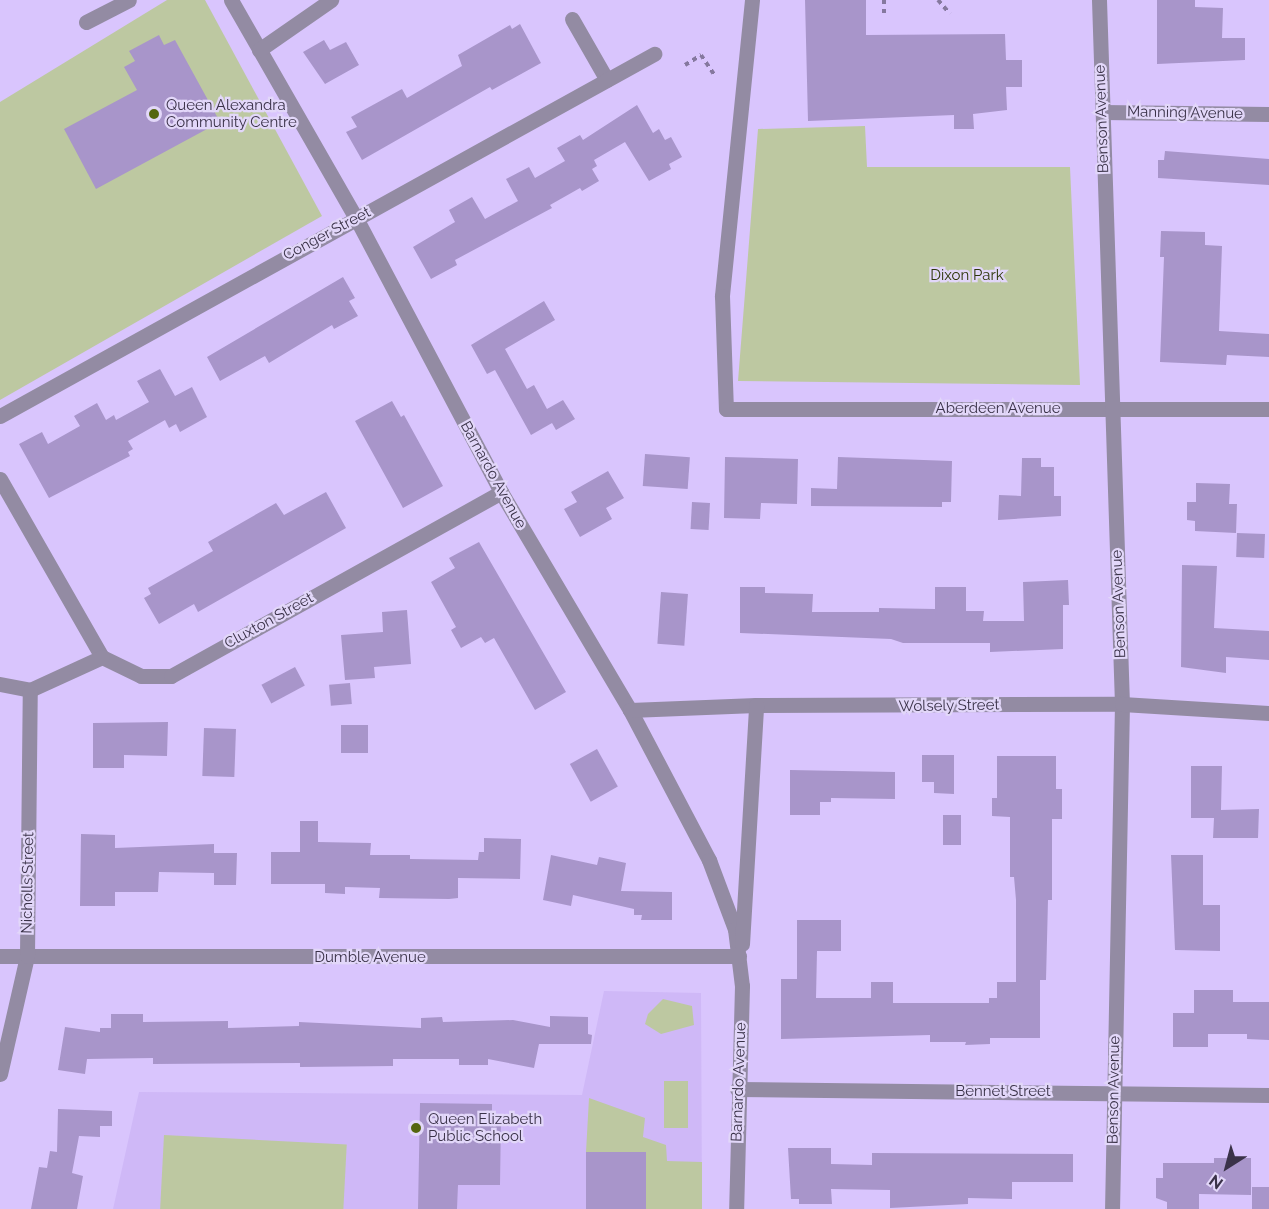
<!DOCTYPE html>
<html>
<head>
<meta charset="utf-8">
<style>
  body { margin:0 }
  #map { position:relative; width:1269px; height:1209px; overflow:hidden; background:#d9c5fd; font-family:Raleway,sans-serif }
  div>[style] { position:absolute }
  .built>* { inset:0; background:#cfb8f7 }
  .green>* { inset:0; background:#bdc8a1; transform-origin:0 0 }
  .building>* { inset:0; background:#a895ca; transform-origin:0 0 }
  .path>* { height:4px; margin-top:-2px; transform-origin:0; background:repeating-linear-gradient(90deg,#85789e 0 4.5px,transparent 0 9px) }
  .minor>* { height:15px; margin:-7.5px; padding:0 7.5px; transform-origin:7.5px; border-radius:7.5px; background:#938ba3 }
  .dots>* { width:16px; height:16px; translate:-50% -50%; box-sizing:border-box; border:3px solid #e2d7f9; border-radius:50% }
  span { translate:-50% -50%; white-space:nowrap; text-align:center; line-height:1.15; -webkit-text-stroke:4.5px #e2d7f9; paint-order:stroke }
  .poi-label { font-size:15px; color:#3a3248 }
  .left { translate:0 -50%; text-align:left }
  .street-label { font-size:15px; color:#3a3248 }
  .park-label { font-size:15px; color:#2d3609 }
  .north { position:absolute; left:1197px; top:1137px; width:60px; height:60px; -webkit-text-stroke:4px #e2d7f9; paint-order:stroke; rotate:216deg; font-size:16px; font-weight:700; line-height:24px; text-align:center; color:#3a3248 }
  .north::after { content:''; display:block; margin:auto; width:21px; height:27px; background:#3a3248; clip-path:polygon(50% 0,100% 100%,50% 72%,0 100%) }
</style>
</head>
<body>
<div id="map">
  <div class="built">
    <div style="clip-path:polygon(604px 991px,701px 993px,702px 1209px,113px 1209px,139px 1092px,582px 1095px)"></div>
  </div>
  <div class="green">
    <div style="clip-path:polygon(167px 0,205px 0,322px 216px,0 400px,0 102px)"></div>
    <div style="clip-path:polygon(865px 126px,867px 167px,1070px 167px,1080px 385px,738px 381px,758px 129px)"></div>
    <div style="clip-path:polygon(663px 999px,692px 1006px,694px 1025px,661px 1034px,645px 1024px,648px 1014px)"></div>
    <div style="left:664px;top:1081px;width:24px;height:47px"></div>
    <div style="clip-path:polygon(589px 1098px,645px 1118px,643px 1137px,666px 1145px,667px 1161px,702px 1162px,702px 1209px,645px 1209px,646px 1152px,586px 1152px)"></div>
    <div style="left:164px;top:1135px;width:183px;height:74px;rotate:3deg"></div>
  </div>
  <div class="building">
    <div style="clip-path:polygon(805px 0,866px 0,866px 35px,1005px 34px,1006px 60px,1022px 60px,1022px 87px,1006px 87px,1007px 110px,973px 114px,974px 129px,954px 129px,954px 115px,808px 121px)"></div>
    <div style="clip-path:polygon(1157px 0,1195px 0,1195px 7px,1223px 8px,1222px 38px,1245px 38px,1245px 60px,1157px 64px)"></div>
    <div style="clip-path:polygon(520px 24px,541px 63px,492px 90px,490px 87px,362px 160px,346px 132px,357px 127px,351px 117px,402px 89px,407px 98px,462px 66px,458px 55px,510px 25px,512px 29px)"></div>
    <div style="clip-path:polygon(159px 35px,164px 45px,175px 40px,220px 122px,96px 189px,64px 129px,137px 90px,124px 67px,135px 61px,129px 51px)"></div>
    <div style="clip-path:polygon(324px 40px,330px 50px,346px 42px,359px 65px,325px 84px,303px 52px)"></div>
    <div style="clip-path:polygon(637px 105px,653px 133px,659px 129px,665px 140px,671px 137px,682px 157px,669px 164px,671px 169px,649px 181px,625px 142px,594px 160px,597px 166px,592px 169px,599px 181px,582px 191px,580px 188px,550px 205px,552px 208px,455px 260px,457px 265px,431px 279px,413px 247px,455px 222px,449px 210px,472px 197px,485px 219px,518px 201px,506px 179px,529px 167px,535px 178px,565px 161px,557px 148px,580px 135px,583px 140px)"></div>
    <div style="clip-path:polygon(1165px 151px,1269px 159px,1269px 185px,1158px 178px,1158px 160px,1164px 160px)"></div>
    <div style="clip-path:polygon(1161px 231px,1205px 232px,1205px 245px,1222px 246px,1219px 331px,1269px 334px,1269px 357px,1227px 355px,1226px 365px,1160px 362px,1164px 257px,1160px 257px)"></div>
    <div style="clip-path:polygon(343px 277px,355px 298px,349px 301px,358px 316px,334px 329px,332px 325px,269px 363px,265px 356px,220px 381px,207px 357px)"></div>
    <div style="clip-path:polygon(544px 301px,555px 320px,505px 349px,527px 389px,534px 385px,547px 409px,563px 400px,575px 419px,556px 430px,552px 423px,531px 435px,495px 370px,487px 374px,471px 345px)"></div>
    <div style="clip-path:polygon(160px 369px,175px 396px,192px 387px,207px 417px,180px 432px,176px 424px,169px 428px,165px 420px,128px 441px,133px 449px,128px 452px,130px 456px,49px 498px,19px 444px,42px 432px,48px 444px,80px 426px,74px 416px,97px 403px,106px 420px,114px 415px,116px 420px,149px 402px,137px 381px)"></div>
    <div style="clip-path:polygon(392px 401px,401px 417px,404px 415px,443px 486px,403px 508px,355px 421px)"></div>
    <div style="left:645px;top:454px;width:45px;height:32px;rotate:4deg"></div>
    <div style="clip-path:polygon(725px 457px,798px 459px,797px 504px,761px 503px,760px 519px,724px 518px)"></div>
    <div style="clip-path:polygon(838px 457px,952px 461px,951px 502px,942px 502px,942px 507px,811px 506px,811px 488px,837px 489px)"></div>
    <div style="clip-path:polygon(1022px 458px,1041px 458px,1041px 467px,1054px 467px,1054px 496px,1061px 496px,1061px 516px,998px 520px,999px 495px,1021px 496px)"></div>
    <div style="clip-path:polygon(608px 471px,624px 498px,606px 508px,612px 519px,580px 537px,564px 509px,577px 502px,571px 492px)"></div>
    <div style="clip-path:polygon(1196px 483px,1230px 484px,1229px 504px,1237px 504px,1236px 533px,1195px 531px,1195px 521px,1187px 520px,1187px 502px,1196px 502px)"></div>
    <div style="clip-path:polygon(326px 492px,346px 528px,198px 612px,194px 604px,159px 624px,144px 598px,151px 594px,148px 588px,213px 551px,208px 542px,276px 503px,284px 515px)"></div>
    <div style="left:692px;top:502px;width:18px;height:27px;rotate:3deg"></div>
    <div style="left:1237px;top:533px;width:28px;height:24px;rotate:2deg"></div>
    <div style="clip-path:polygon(479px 542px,566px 692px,535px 710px,494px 638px,485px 643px,481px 637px,461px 648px,451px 630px,456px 627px,431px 582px,455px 568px,449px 558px)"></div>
    <div style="clip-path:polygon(1182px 565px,1217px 566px,1214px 628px,1269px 631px,1269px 660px,1226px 657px,1226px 673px,1181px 667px)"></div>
    <div style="clip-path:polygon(1068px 580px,1069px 605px,1063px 605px,1063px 649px,990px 652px,990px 643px,903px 643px,891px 639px,740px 633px,740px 587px,765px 587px,765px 593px,813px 594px,812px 612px,879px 612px,879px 608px,935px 609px,935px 587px,966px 587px,966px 611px,984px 611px,983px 621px,1024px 621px,1023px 582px)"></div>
    <div style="left:661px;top:592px;width:27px;height:52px;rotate:4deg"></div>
    <div style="clip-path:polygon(407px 610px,411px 664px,374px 667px,375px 678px,345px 680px,341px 635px,383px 632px,382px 612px)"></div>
    <div style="left:295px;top:667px;width:21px;height:38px;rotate:62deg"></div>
    <div style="left:350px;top:683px;width:21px;height:21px;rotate:85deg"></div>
    <div style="clip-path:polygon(168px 722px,167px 756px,124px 755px,124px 768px,93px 768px,93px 723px)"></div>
    <div style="left:341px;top:725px;width:27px;height:28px"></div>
    <div style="left:204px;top:728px;width:32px;height:48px;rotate:2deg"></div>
    <div style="left:597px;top:749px;width:43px;height:31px;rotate:61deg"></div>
    <div style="clip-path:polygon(922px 755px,954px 755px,954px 794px,934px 793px,934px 782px,922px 782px)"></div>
    <div style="clip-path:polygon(997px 756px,1056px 756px,1056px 789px,1062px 789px,1062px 819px,1052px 819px,1052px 900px,1048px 900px,1046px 980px,1040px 980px,1040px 1038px,990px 1038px,990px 1044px,965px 1045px,966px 1042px,930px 1042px,930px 1035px,781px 1039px,781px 979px,797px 979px,797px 920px,841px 920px,841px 951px,817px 951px,816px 998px,871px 998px,871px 982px,893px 982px,893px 1003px,989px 1003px,989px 998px,997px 998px,997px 982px,1016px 982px,1016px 900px,1014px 877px,1010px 877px,1010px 817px,992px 816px,992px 798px,997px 798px)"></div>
    <div style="clip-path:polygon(1191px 766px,1222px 766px,1221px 810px,1259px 809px,1258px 838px,1213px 838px,1214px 818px,1191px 818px)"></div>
    <div style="clip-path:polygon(790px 770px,895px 772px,895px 799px,831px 798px,831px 802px,820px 802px,820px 815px,790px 815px)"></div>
    <div style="left:943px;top:815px;width:18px;height:30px"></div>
    <div style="clip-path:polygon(300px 821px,318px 821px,318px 842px,371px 843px,370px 855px,410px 855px,410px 859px,478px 860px,479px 852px,484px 852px,484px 838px,521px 839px,520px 879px,458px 878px,458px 898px,449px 899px,379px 898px,380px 888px,345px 887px,345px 894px,325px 893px,325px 884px,271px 884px,271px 852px,300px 852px)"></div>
    <div style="clip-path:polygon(81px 834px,115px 835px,115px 848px,214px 844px,214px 853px,237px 853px,236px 885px,214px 885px,214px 873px,159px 872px,158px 892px,115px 892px,115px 906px,80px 906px)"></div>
    <div style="clip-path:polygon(551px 855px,597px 865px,599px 857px,626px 863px,621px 891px,672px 892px,672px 920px,641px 920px,642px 915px,634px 915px,634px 909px,573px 895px,571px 906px,543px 900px)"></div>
    <div style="clip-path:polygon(1171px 855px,1203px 855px,1203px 905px,1220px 905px,1220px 951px,1175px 950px)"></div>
    <div style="clip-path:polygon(1194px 990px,1233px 990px,1233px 1002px,1269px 1002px,1269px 1040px,1247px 1039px,1247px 1034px,1208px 1034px,1208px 1047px,1173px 1047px,1173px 1013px,1194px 1013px)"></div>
    <div style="clip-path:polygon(111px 1014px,143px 1014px,143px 1022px,228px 1021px,228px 1028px,299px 1026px,299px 1022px,421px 1028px,421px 1018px,442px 1017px,443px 1022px,513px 1020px,550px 1027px,550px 1016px,588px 1017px,588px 1034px,592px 1035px,591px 1044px,539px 1044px,534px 1068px,488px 1059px,488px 1065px,459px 1065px,459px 1059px,393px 1059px,393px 1066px,300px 1067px,300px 1063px,153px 1064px,153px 1058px,87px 1059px,85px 1074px,58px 1070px,65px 1027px,100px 1032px,100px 1028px,111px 1028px)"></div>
    <div style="clip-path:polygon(420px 1103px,492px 1104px,492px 1117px,501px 1117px,500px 1185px,458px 1185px,457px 1209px,418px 1209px)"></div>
    <div style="clip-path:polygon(58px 1109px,112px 1111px,112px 1126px,100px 1126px,100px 1137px,79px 1136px,72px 1173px,83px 1176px,77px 1209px,31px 1209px,39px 1167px,47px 1168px,50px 1151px,57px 1152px)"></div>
    <div style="clip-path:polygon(788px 1148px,831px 1148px,831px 1164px,872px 1165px,872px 1153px,1073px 1154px,1073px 1182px,1012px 1182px,1012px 1199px,968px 1198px,968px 1204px,890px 1208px,890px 1190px,831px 1189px,832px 1204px,799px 1204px,799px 1199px,791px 1199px)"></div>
    <div style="left:586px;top:1152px;width:60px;height:57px"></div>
    <div style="clip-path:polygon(1214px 1158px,1251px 1158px,1251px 1195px,1199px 1194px,1199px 1209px,1167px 1209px,1167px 1202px,1156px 1198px,1156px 1178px,1163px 1178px,1163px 1163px,1214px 1163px)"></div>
    <div style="left:1252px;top:1187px;width:17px;height:22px"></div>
  </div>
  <div class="path">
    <div style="left:884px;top:0;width:16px;rotate:90deg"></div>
    <div style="left:938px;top:0;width:18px;rotate:49deg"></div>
    <div style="left:685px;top:65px;width:19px;rotate:-32deg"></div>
    <div style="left:701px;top:55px;width:23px;rotate:56deg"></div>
  </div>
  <div class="minor">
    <div style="left:231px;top:0;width:251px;rotate:60.2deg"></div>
    <div style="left:356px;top:218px;width:310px;rotate:62.1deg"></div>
    <div style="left:501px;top:492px;width:253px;rotate:59.4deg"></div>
    <div style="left:630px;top:710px;width:170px;rotate:62.2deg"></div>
    <div style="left:709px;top:860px;width:74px;rotate:69.4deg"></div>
    <div style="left:735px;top:929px;width:57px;rotate:83deg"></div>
    <div style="left:742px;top:986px;width:223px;rotate:91.5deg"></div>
    <div style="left:752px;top:0;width:298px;rotate:95.8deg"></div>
    <div style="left:722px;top:296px;width:113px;rotate:88deg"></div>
    <div style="left:726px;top:409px;width:543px"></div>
    <div style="left:1099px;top:0;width:704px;rotate:88.13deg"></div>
    <div style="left:1122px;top:704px;width:505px;rotate:91.13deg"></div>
    <div style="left:572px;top:19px;width:70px;rotate:60.2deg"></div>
    <div style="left:86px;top:22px;width:48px;rotate:-27.1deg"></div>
    <div style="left:259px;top:50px;width:88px;rotate:-34.8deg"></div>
    <div style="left:1102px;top:112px;width:167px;rotate:0.7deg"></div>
    <div style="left:0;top:416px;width:748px;rotate:-28.97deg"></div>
    <div style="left:0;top:479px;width:205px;rotate:60.2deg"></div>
    <div style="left:102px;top:657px;width:43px;rotate:26deg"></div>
    <div style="left:141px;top:676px;width:30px"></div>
    <div style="left:171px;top:676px;width:378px;rotate:-29.1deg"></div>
    <div style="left:0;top:684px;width:31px;rotate:11deg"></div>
    <div style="left:30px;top:690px;width:79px;rotate:-24.6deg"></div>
    <div style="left:630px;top:710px;width:126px;rotate:-2.3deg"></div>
    <div style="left:756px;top:705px;width:366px;rotate:-0.2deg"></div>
    <div style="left:1122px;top:704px;width:147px;rotate:3.5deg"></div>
    <div style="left:742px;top:944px;width:239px;rotate:-86.6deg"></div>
    <div style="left:0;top:956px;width:739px"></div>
    <div style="left:0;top:1074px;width:121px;rotate:-77.1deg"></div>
    <div style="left:27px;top:956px;width:266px;rotate:-89.4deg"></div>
    <div style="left:737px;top:1089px;width:532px;rotate:0.65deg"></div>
  </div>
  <div class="dots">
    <div style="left:154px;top:114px;background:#55660f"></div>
    <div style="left:416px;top:1128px;background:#55660f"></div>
  </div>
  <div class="poi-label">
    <span class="left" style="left:166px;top:114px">Queen Alexandra<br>Community Centre</span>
    <span class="left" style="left:428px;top:1128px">Queen Elizabeth<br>Public School</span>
  </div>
  <div class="street-label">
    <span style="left:1185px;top:113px;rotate:1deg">Manning Avenue</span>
    <span style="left:1102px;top:119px;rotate:-92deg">Benson Avenue</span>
    <span style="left:327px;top:234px;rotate:-28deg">Conger Street</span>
    <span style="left:998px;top:409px">Aberdeen Avenue</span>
    <span style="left:493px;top:475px;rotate:61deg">Barnardo Avenue</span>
    <span style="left:1119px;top:604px;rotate:-92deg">Benson Avenue</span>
    <span style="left:269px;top:621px;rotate:-29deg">Cluxton Street</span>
    <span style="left:949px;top:706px;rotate:-1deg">Wolsely Street</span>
    <span style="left:28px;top:883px;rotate:-89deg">Nicholls Street</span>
    <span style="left:370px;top:958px">Dumble Avenue</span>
    <span style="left:739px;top:1082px;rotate:-88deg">Barnardo Avenue</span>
    <span style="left:1114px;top:1090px;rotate:-89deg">Benson Avenue</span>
    <span style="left:1003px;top:1092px">Bennet Street</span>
  </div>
  <div class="park-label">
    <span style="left:967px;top:276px">Dixon Park</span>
  </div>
  <div class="north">N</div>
</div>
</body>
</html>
